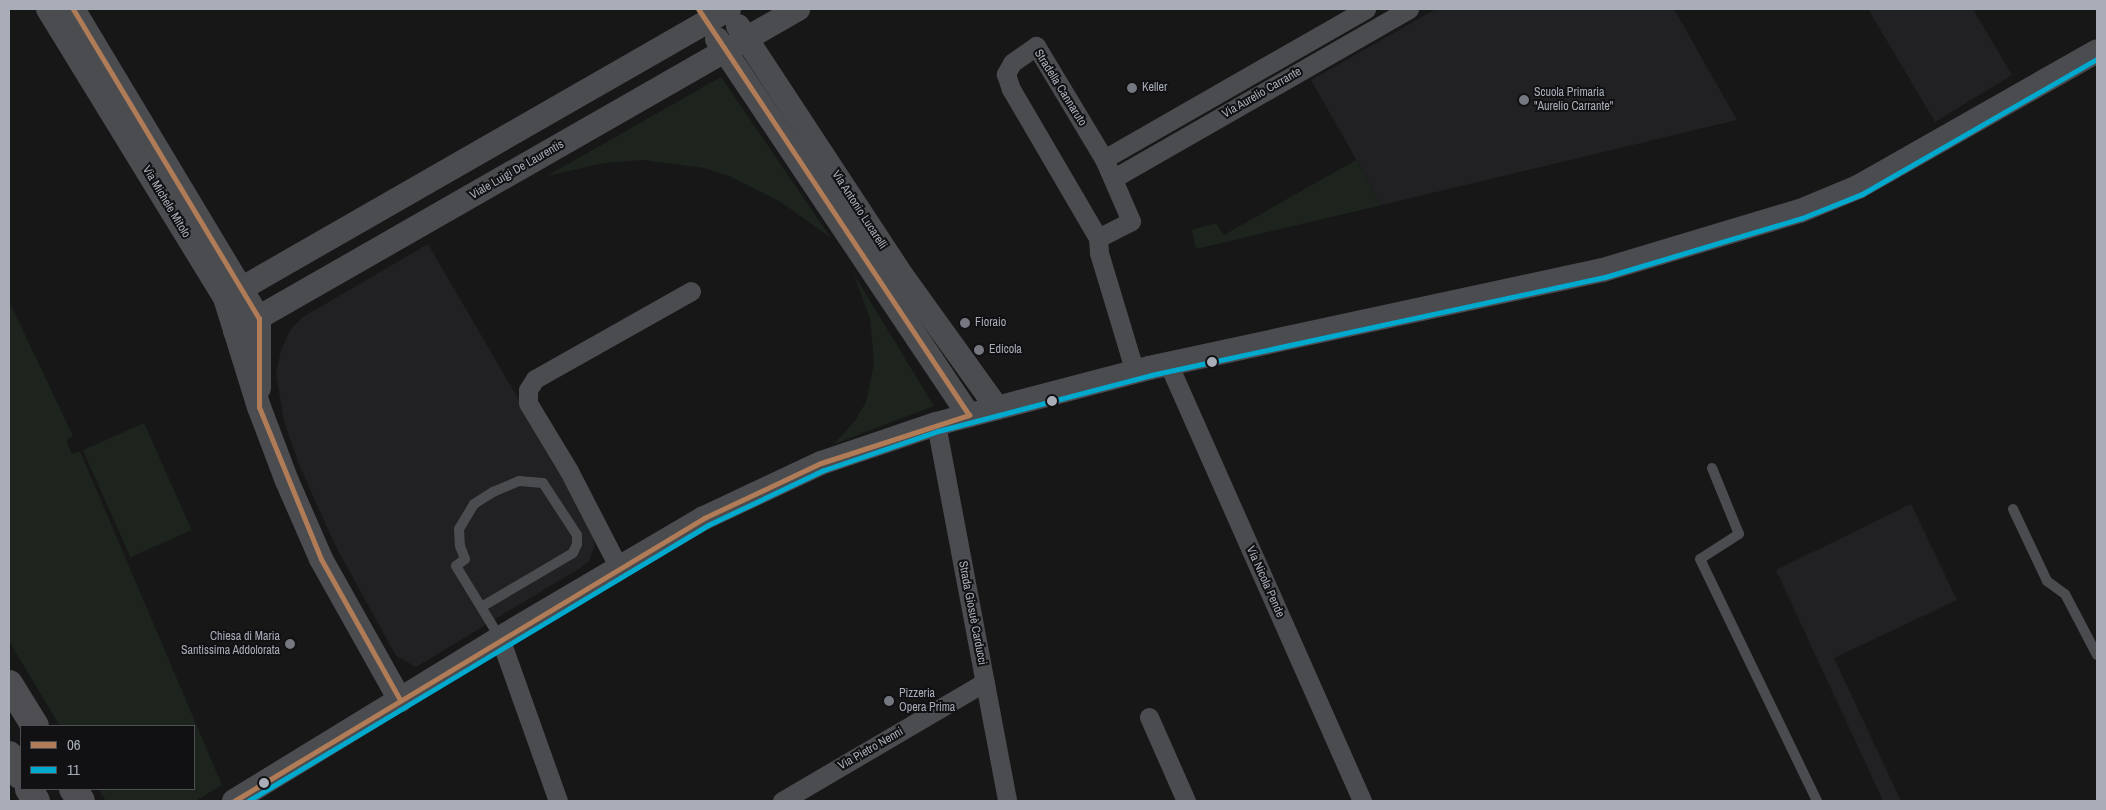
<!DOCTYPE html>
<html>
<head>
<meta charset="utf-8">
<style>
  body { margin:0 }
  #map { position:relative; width:2106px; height:810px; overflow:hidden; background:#171717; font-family:"Archivo Narrow",sans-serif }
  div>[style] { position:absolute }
  .built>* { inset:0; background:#212123 }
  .green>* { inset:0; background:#1d241e; transform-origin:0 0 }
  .service>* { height:10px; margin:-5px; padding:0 5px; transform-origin:5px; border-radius:5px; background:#4b4c50 }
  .minor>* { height:19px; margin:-9.5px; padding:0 9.5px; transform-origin:9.5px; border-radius:9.5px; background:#4b4c50 }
  .tertiary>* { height:24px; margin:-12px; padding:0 12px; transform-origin:12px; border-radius:12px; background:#4b4c50 }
  .trunk>* { height:28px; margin:-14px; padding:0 14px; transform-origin:14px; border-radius:14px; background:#4e4e52 }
  .bus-1>* { height:5px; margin:-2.5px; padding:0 2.5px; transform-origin:2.5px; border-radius:2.5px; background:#b07c57 }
  .bus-2>* { height:5px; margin:-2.5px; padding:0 2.5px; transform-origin:2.5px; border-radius:2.5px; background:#00a9ce }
  .dots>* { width:14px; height:14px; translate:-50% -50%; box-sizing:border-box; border:2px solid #111113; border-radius:50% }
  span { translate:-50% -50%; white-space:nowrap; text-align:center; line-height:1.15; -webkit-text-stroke:4px #111113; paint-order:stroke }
  .street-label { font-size:12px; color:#a8adb8 }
  .poi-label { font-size:12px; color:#a8adb8 }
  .left { translate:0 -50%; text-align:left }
  .right { translate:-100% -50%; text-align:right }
  .frame { position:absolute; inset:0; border:10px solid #a8adb8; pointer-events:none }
  .legend { position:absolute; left:20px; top:725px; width:175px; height:65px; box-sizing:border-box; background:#111113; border:1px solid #4d4f55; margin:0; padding:6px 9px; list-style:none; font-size:15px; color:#a8adb8 }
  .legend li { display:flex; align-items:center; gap:10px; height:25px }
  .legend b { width:25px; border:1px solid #4d4f55 }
</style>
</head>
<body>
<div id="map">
  <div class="built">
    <div style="clip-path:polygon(1436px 9px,1674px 9px,1737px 120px,1382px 205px,1311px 80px)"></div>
    <div style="clip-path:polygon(1868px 9px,1973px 9px,2012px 75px,1935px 122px)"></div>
    <div style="clip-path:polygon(428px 244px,565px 479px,594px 537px,594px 548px,589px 561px,580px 568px,416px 667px,396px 656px,334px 543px,300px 467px,284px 422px,276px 373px,281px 351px,290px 330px,303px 317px)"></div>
    <div style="clip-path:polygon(1911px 504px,1957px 600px,1834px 658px,1901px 801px,1883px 801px,1776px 570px)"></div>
  </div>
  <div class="green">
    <div style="clip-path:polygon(721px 77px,831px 238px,781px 202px,729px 176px,704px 168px,642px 160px,604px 163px,547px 176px)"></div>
    <div style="clip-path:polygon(1356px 160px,1382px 205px,1196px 249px,1192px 230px,1216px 223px,1224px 235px)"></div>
    <div style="clip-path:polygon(853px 273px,934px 406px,834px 444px,855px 421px,866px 402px,874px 363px,870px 318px)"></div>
    <div style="clip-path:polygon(9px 301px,73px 436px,66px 440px,72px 454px,80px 451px,222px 785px,195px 801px,106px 801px,98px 789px,194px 789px,194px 726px,60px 726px,9px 641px)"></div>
    <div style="left:144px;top:423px;width:117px;height:67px;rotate:66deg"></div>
  </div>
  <div class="service">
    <div style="left:1712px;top:468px;width:71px;rotate:67.8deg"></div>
    <div style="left:1739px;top:534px;width:46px;rotate:147.3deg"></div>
    <div style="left:1700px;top:559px;width:269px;rotate:64.2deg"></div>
    <div style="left:2013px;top:509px;width:80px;rotate:64.7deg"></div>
    <div style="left:2047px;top:581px;width:22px;rotate:36deg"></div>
    <div style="left:2065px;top:594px;width:69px;rotate:62.3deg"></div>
    <div style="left:483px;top:606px;width:104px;rotate:-30.5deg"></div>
    <div style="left:573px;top:553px;width:10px;rotate:-66deg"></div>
    <div style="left:577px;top:544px;width:9px;rotate:-90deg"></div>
    <div style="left:577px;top:535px;width:62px;rotate:-123.2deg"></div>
    <div style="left:543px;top:483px;width:24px;rotate:-175deg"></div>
    <div style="left:519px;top:481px;width:28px;rotate:157deg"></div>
    <div style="left:493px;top:492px;width:22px;rotate:148deg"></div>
    <div style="left:474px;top:504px;width:29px;rotate:121deg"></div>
    <div style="left:459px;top:529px;width:17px;rotate:87deg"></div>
    <div style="left:460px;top:546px;width:14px;rotate:69deg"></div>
    <div style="left:465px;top:559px;width:11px;rotate:142deg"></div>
    <div style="left:456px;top:566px;width:84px;rotate:58.6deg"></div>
  </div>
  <div class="minor">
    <div style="left:1104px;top:159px;width:302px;rotate:-29.8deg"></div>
    <div style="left:1114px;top:178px;width:340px;rotate:-29.8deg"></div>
    <div style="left:1098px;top:238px;width:37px;rotate:-27deg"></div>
    <div style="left:1131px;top:221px;width:68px;rotate:-113.5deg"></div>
    <div style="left:1104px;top:159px;width:132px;rotate:-121deg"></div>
    <div style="left:1036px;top:46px;width:29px;rotate:145deg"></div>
    <div style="left:1012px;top:63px;width:13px;rotate:119deg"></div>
    <div style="left:1006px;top:74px;width:16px;rotate:72deg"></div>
    <div style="left:1011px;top:89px;width:173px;rotate:59.7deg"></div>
    <div style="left:1098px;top:238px;width:15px;rotate:86deg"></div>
    <div style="left:1099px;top:253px;width:124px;rotate:73.2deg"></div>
    <div style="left:1168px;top:363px;width:479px;rotate:66.1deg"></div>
    <div style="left:936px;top:424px;width:384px;rotate:79.3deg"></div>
    <div style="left:619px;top:568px;width:109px;rotate:-117.3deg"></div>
    <div style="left:569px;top:471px;width:79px;rotate:-121.1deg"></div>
    <div style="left:528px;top:403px;width:13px;rotate:-90deg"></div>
    <div style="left:528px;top:390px;width:13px;rotate:-58deg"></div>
    <div style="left:535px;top:379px;width:179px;rotate:-29.4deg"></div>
    <div style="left:500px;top:638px;width:173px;rotate:70.4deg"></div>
    <div style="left:1149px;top:717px;width:92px;rotate:66.2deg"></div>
    <div style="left:782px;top:801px;width:235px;rotate:-30.4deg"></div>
  </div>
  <div class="tertiary">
    <div style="left:48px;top:9px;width:339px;rotate:58.5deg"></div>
    <div style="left:225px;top:298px;width:114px;rotate:72.7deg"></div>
    <div style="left:259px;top:407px;width:79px;rotate:69.3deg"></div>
    <div style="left:287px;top:481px;width:85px;rotate:66.4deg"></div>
    <div style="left:321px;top:559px;width:162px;rotate:60.7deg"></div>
    <div style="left:73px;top:9px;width:361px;rotate:59deg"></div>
    <div style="left:259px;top:318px;width:70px;rotate:90deg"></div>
    <div style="left:738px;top:26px;width:292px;rotate:56.7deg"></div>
    <div style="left:898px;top:270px;width:170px;rotate:54.3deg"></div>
    <div style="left:717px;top:39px;width:453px;rotate:56.2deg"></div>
    <div style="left:225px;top:298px;width:581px;rotate:-29.83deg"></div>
    <div style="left:235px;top:331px;width:649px;rotate:-29.77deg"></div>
    <div style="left:234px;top:801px;width:312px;rotate:-31.5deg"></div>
    <div style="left:500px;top:638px;width:237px;rotate:-30.5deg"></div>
    <div style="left:704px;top:518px;width:129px;rotate:-25.2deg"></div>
    <div style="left:821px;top:463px;width:121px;rotate:-18.7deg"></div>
    <div style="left:936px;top:424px;width:220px;rotate:-14.7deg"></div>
    <div style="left:1149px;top:368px;width:464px;rotate:-12.2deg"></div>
    <div style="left:1603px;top:270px;width:206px;rotate:-16.7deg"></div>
    <div style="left:1800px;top:211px;width:63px;rotate:-22.5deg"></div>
    <div style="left:1858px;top:187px;width:275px;rotate:-29.6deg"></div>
  </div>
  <div class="trunk">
    <div style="left:9px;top:684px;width:49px;rotate:58.2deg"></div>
    <div style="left:9px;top:755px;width:24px;rotate:60deg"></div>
    <div style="left:29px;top:789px;width:14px;rotate:60deg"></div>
    <div style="left:73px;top:789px;width:14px;rotate:56deg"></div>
  </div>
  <div class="bus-1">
    <div style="left:73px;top:9px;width:361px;rotate:59deg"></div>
    <div style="left:259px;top:318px;width:89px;rotate:90deg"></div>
    <div style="left:259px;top:407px;width:164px;rotate:67.8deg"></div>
    <div style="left:321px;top:559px;width:162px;rotate:60.7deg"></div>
    <div style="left:234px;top:801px;width:549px;rotate:-31.05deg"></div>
    <div style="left:704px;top:518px;width:129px;rotate:-25.2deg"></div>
    <div style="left:821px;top:463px;width:156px;rotate:-18deg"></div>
    <div style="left:969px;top:415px;width:488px;rotate:-123.7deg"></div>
  </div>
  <div class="bus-2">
    <div style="left:248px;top:801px;width:536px;rotate:-30.96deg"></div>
    <div style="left:708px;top:525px;width:128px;rotate:-25.4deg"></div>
    <div style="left:824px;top:470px;width:120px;rotate:-18.9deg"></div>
    <div style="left:938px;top:431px;width:220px;rotate:-14.7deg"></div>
    <div style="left:1151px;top:375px;width:464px;rotate:-12.2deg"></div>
    <div style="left:1605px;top:277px;width:206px;rotate:-16.7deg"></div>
    <div style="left:1802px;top:218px;width:65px;rotate:-21.8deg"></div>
    <div style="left:1862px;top:194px;width:271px;rotate:-29.9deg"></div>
  </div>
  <div class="dots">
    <div style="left:1132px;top:88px;background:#757880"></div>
    <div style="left:1524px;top:100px;background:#757880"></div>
    <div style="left:965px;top:323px;background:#757880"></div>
    <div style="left:979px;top:350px;background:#757880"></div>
    <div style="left:1212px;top:362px;background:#a8adb8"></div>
    <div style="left:1052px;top:401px;background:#a8adb8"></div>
    <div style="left:290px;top:644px;background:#757880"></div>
    <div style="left:889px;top:701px;background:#757880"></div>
    <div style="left:264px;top:783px;background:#a8adb8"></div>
  </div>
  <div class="street-label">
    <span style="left:1060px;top:88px;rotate:58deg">Stradella Cannaruto</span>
    <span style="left:1262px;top:93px;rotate:-30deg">Via Aurelio Carrante</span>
    <span style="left:517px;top:170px;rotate:-30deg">Viale Luigi De Laurentis</span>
    <span style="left:166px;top:202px;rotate:59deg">Via Michele Mitolo</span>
    <span style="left:859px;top:210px;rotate:57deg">Via Antonio Lucarelli</span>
    <span style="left:1265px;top:582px;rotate:66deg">Via Nicola Pende</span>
    <span style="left:972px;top:613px;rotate:79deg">Strada Giosuè Carducci</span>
    <span style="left:871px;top:749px;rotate:-30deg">Via Pietro Nenni</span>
  </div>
  <div class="poi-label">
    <span class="left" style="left:1142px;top:88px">Keller</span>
    <span class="left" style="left:1534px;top:100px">Scuola Primaria<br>"Aurelio Carrante"</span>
    <span class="left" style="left:975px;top:323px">Fioraio</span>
    <span class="left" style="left:989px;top:350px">Edicola</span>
    <span class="right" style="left:280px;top:644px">Chiesa di Maria<br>Santissima Addolorata</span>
    <span class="left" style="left:899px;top:701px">Pizzeria<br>Opera Prima</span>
  </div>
  <div class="frame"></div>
  <ul class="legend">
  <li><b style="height:6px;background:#b07c57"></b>06</li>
  <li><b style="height:6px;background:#00a9ce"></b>11</li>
  </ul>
</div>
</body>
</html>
